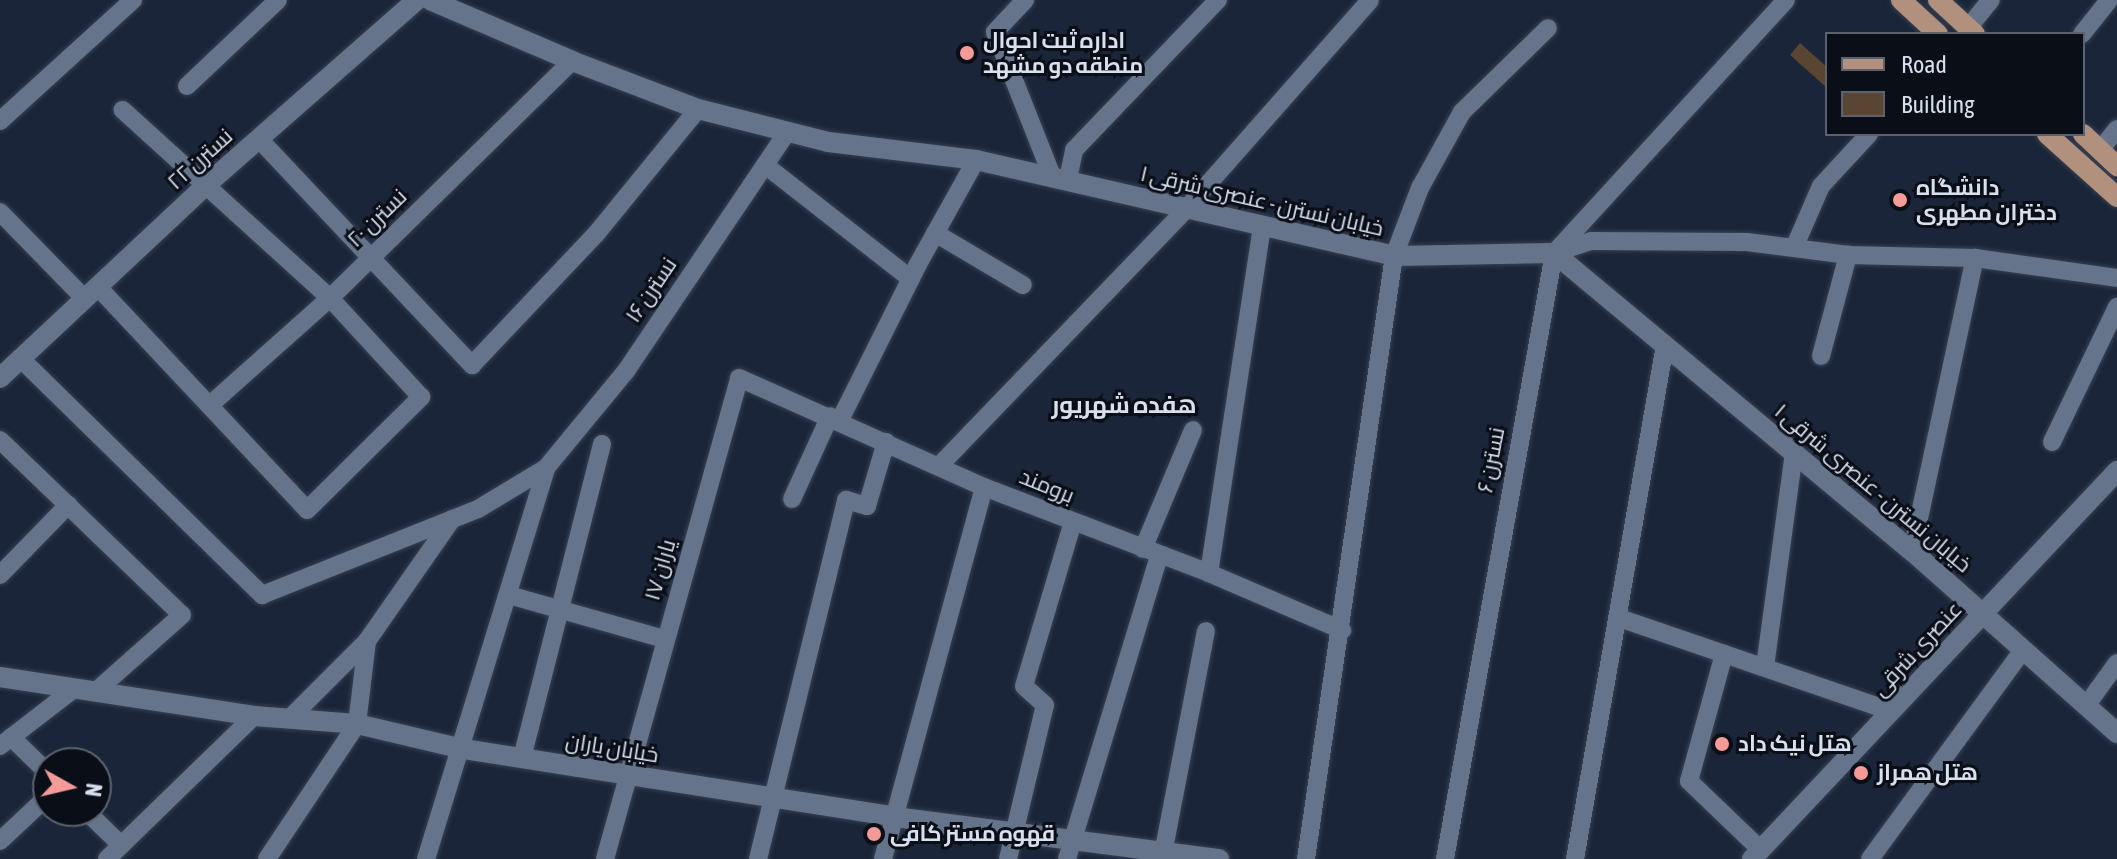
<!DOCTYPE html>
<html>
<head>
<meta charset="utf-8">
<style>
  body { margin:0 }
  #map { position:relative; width:2117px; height:859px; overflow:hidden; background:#1a2539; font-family:"Asap Condensed",Cairo,sans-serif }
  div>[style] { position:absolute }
  .building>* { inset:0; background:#5a4533 }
  .roads { filter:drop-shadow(0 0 2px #384051) drop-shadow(0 0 2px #384051) }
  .minor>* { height:18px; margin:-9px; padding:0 9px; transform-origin:9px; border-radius:9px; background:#65738b }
  .tertiary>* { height:20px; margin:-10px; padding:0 10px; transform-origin:10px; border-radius:10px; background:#65738b }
  .primary>* { height:20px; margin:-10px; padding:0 10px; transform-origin:10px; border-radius:10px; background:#b2907e }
  .dots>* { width:22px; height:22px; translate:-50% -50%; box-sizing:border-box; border:4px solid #090e17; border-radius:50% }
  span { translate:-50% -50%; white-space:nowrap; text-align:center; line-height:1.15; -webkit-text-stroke:6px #090e17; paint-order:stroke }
  .poi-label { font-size:22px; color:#d8e0ee; font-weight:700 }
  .left { translate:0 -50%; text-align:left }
  .street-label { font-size:22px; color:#d8e0ee }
  .neighbourhood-label { font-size:24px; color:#d8e0ee; font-weight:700 }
  .legend { position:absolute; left:1825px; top:32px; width:260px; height:104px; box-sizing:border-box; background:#090e17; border:2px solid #5c626d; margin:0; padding:10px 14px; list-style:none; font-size:24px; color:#d8e0ee }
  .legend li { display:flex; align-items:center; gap:16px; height:40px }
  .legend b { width:40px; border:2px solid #5c626d }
  .north { position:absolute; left:32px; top:747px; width:80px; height:80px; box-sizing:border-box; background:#090e17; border:2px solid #5c626d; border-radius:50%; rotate:98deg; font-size:22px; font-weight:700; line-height:32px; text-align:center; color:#d8e0ee }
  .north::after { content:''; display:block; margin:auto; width:28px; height:36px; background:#f59b97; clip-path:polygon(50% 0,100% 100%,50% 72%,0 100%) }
</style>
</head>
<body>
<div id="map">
  <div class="building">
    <div style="clip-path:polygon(1800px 43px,1827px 67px,1827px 88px,1790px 55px)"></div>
  </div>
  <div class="roads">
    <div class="minor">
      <div style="left:1025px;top:0;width:44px;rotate:133.2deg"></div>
      <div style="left:995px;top:32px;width:155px;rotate:68.4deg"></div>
      <div style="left:1968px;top:28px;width:36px;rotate:-51deg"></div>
      <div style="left:2082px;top:34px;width:43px;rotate:-51.5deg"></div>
      <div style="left:187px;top:86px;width:125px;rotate:-43.4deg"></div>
      <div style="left:0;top:121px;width:180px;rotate:-42.3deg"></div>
      <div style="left:259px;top:139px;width:311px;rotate:46.7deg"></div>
      <div style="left:472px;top:365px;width:180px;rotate:-46.6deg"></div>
      <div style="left:596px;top:234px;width:161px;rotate:-50.8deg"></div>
      <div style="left:2100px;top:150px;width:27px;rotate:-51deg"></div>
      <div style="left:765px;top:165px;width:185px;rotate:38deg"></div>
      <div style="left:1068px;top:179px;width:30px;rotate:-78deg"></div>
      <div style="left:1074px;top:150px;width:208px;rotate:-46.2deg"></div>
      <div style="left:0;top:212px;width:120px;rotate:45.7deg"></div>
      <div style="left:935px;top:233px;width:102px;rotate:30.6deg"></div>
      <div style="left:1794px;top:248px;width:68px;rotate:-66.5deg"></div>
      <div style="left:1821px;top:186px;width:71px;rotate:-47.3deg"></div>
      <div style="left:1556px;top:251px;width:340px;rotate:-47.5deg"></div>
      <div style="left:1554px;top:253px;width:39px;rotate:-18deg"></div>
      <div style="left:1591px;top:241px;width:156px;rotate:0.4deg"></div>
      <div style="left:1747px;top:242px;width:102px;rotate:7.3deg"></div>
      <div style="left:1848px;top:255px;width:127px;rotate:1.4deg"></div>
      <div style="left:1975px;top:258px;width:143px;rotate:8deg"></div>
      <div style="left:97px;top:286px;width:307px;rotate:46.8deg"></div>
      <div style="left:307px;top:510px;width:161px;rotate:-44.7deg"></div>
      <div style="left:421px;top:397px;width:134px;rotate:-132.6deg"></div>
      <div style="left:330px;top:298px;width:280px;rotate:-137.8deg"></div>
      <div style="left:1821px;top:356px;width:105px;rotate:-75deg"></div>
      <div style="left:20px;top:358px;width:339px;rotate:44.4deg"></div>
      <div style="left:262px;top:595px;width:232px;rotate:-21.7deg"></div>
      <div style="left:478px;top:509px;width:79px;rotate:-31.1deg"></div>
      <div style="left:546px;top:468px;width:126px;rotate:-50.5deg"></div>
      <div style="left:626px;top:371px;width:288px;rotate:-56deg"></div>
      <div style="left:211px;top:404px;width:159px;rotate:-41.7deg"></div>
      <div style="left:330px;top:298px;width:339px;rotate:-44.4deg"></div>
      <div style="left:840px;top:420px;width:172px;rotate:-63.4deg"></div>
      <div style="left:917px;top:266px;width:121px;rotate:-60.9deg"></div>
      <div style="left:0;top:440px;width:252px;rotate:43.9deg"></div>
      <div style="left:182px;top:615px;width:115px;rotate:138.5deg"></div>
      <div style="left:2052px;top:442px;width:150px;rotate:-64.3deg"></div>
      <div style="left:939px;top:466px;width:356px;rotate:-46.1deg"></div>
      <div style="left:1186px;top:209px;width:278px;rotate:-48.6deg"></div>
      <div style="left:792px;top:499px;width:91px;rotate:-65.4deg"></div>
      <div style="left:1143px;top:549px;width:129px;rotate:-67.2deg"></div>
      <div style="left:1912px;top:551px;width:300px;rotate:-77.9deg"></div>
      <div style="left:1209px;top:573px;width:349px;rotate:-81.3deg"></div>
      <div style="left:0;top:575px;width:98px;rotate:-45.8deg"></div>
      <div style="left:509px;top:595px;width:162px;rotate:15.8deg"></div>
      <div style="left:1619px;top:618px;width:287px;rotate:18.9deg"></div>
      <div style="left:1724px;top:654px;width:132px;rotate:105.4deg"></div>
      <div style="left:1689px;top:781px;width:100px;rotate:43.8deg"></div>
      <div style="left:1765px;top:667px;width:216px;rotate:-82.3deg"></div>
      <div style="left:2086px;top:706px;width:53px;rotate:-54.2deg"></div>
      <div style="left:289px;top:719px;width:110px;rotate:-45deg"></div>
      <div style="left:11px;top:737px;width:52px;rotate:44.2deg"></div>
      <div style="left:0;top:746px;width:95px;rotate:-37.7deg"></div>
      <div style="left:522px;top:758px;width:324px;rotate:-75.7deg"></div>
      <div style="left:86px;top:811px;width:49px;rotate:44.2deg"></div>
      <div style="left:0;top:841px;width:66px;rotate:-43.2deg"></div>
      <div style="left:107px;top:859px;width:205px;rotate:-44.2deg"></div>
      <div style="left:267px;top:859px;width:162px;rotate:-56.3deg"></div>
      <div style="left:357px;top:724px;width:84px;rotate:-83.1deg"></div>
      <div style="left:367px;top:641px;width:149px;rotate:-55.1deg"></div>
      <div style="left:426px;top:859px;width:409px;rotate:-72.9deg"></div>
      <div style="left:605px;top:859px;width:499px;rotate:-74.4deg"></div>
      <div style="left:739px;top:378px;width:268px;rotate:24deg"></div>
      <div style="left:984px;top:487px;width:241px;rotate:20.9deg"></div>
      <div style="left:1209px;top:573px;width:145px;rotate:23.2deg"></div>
      <div style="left:758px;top:859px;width:370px;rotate:-76.2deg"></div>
      <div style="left:846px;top:500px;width:22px;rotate:16deg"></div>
      <div style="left:867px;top:506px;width:67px;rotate:-73.5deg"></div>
      <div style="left:883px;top:859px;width:385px;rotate:-74.8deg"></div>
      <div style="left:1008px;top:859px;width:158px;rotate:-76.5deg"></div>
      <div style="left:1045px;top:705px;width:28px;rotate:-138deg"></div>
      <div style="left:1024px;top:686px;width:171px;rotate:-73.4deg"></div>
      <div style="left:1067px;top:859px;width:317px;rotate:-73.1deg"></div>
      <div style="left:1162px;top:859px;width:232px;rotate:-79.1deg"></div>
      <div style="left:1306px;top:859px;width:609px;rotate:-81.7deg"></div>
      <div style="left:1394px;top:256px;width:73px;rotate:-69.1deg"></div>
      <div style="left:1420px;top:188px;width:87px;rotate:-61.1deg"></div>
      <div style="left:1462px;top:112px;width:120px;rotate:-44.3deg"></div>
      <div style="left:1445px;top:859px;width:616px;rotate:-79.8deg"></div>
      <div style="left:1575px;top:859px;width:522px;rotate:-80.07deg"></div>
      <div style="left:1870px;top:859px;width:259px;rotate:-53.8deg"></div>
    </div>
    <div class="tertiary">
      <div style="left:430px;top:0;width:155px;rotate:23.2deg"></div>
      <div style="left:572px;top:61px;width:135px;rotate:20.9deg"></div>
      <div style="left:698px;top:109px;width:134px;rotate:14.2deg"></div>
      <div style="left:828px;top:142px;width:149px;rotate:6.9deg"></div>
      <div style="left:976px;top:160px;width:429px;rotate:12.9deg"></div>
      <div style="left:1394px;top:256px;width:160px;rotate:-1.1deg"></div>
      <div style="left:1554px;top:253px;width:466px;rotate:39.8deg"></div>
      <div style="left:1912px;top:551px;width:274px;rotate:41.6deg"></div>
      <div style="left:0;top:378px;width:281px;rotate:-43.1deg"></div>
      <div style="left:205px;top:186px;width:282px;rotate:-41.3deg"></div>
      <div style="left:0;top:677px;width:257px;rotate:8.7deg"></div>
      <div style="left:254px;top:716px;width:103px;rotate:4.4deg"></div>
      <div style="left:357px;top:724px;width:109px;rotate:13.3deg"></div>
      <div style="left:463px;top:749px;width:437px;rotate:8.9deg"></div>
      <div style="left:895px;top:817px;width:327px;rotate:7.4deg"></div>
      <div style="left:1752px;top:859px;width:533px;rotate:-46.75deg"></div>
    </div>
    <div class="primary">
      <div style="left:1901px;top:0;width:50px;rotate:42.6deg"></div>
      <div style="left:1938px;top:0;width:50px;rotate:42.6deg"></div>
      <div style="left:2047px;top:134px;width:94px;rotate:42deg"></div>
      <div style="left:2083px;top:134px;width:47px;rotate:43.3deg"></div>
    </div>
  </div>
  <div class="dots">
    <div style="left:967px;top:53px;background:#f59b97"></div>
    <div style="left:1900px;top:200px;background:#f59b97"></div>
    <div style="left:1722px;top:744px;background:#f59b97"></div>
    <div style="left:1861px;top:773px;background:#f59b97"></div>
    <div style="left:874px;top:834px;background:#f59b97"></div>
  </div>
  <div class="poi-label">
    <span class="left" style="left:983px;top:53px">اداره ثبت احوال<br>منطقه دو مشهد</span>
    <span class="left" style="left:1916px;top:200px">دانشگاه<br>دختران مطهری</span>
    <span class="left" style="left:1738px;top:744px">هتل نیک داد</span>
    <span class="left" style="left:1877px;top:773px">هتل همراز</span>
    <span class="left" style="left:890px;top:834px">قهوه مستر کافی</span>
  </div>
  <div class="street-label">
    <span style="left:200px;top:159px;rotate:-42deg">نسترن ۲۲</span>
    <span style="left:1262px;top:201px;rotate:13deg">خیابان نسترن - عنصری شرقی ۱</span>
    <span style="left:377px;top:218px;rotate:-44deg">نسترن ۲۰</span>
    <span style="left:651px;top:290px;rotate:-56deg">نسترن ۱۶</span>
    <span style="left:1491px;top:460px;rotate:-79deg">نسترن ۶</span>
    <span style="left:1047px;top:486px;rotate:22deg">برومند</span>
    <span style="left:1873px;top:488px;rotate:40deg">خیابان نسترن - عنصری شرقی ۱</span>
    <span style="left:660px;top:570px;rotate:-74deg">یاران ۱۷</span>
    <span style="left:1917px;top:649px;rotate:-47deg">عنصری شرقی</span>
    <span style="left:612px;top:748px;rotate:9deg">خیابان یاران</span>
  </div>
  <div class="neighbourhood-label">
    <span style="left:1124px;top:405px">هفده شهریور</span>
  </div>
  <ul class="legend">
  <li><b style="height:10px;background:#b2907e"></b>Road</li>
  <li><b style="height:22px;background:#5a4533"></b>Building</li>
  </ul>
  <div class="north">N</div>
</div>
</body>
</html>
